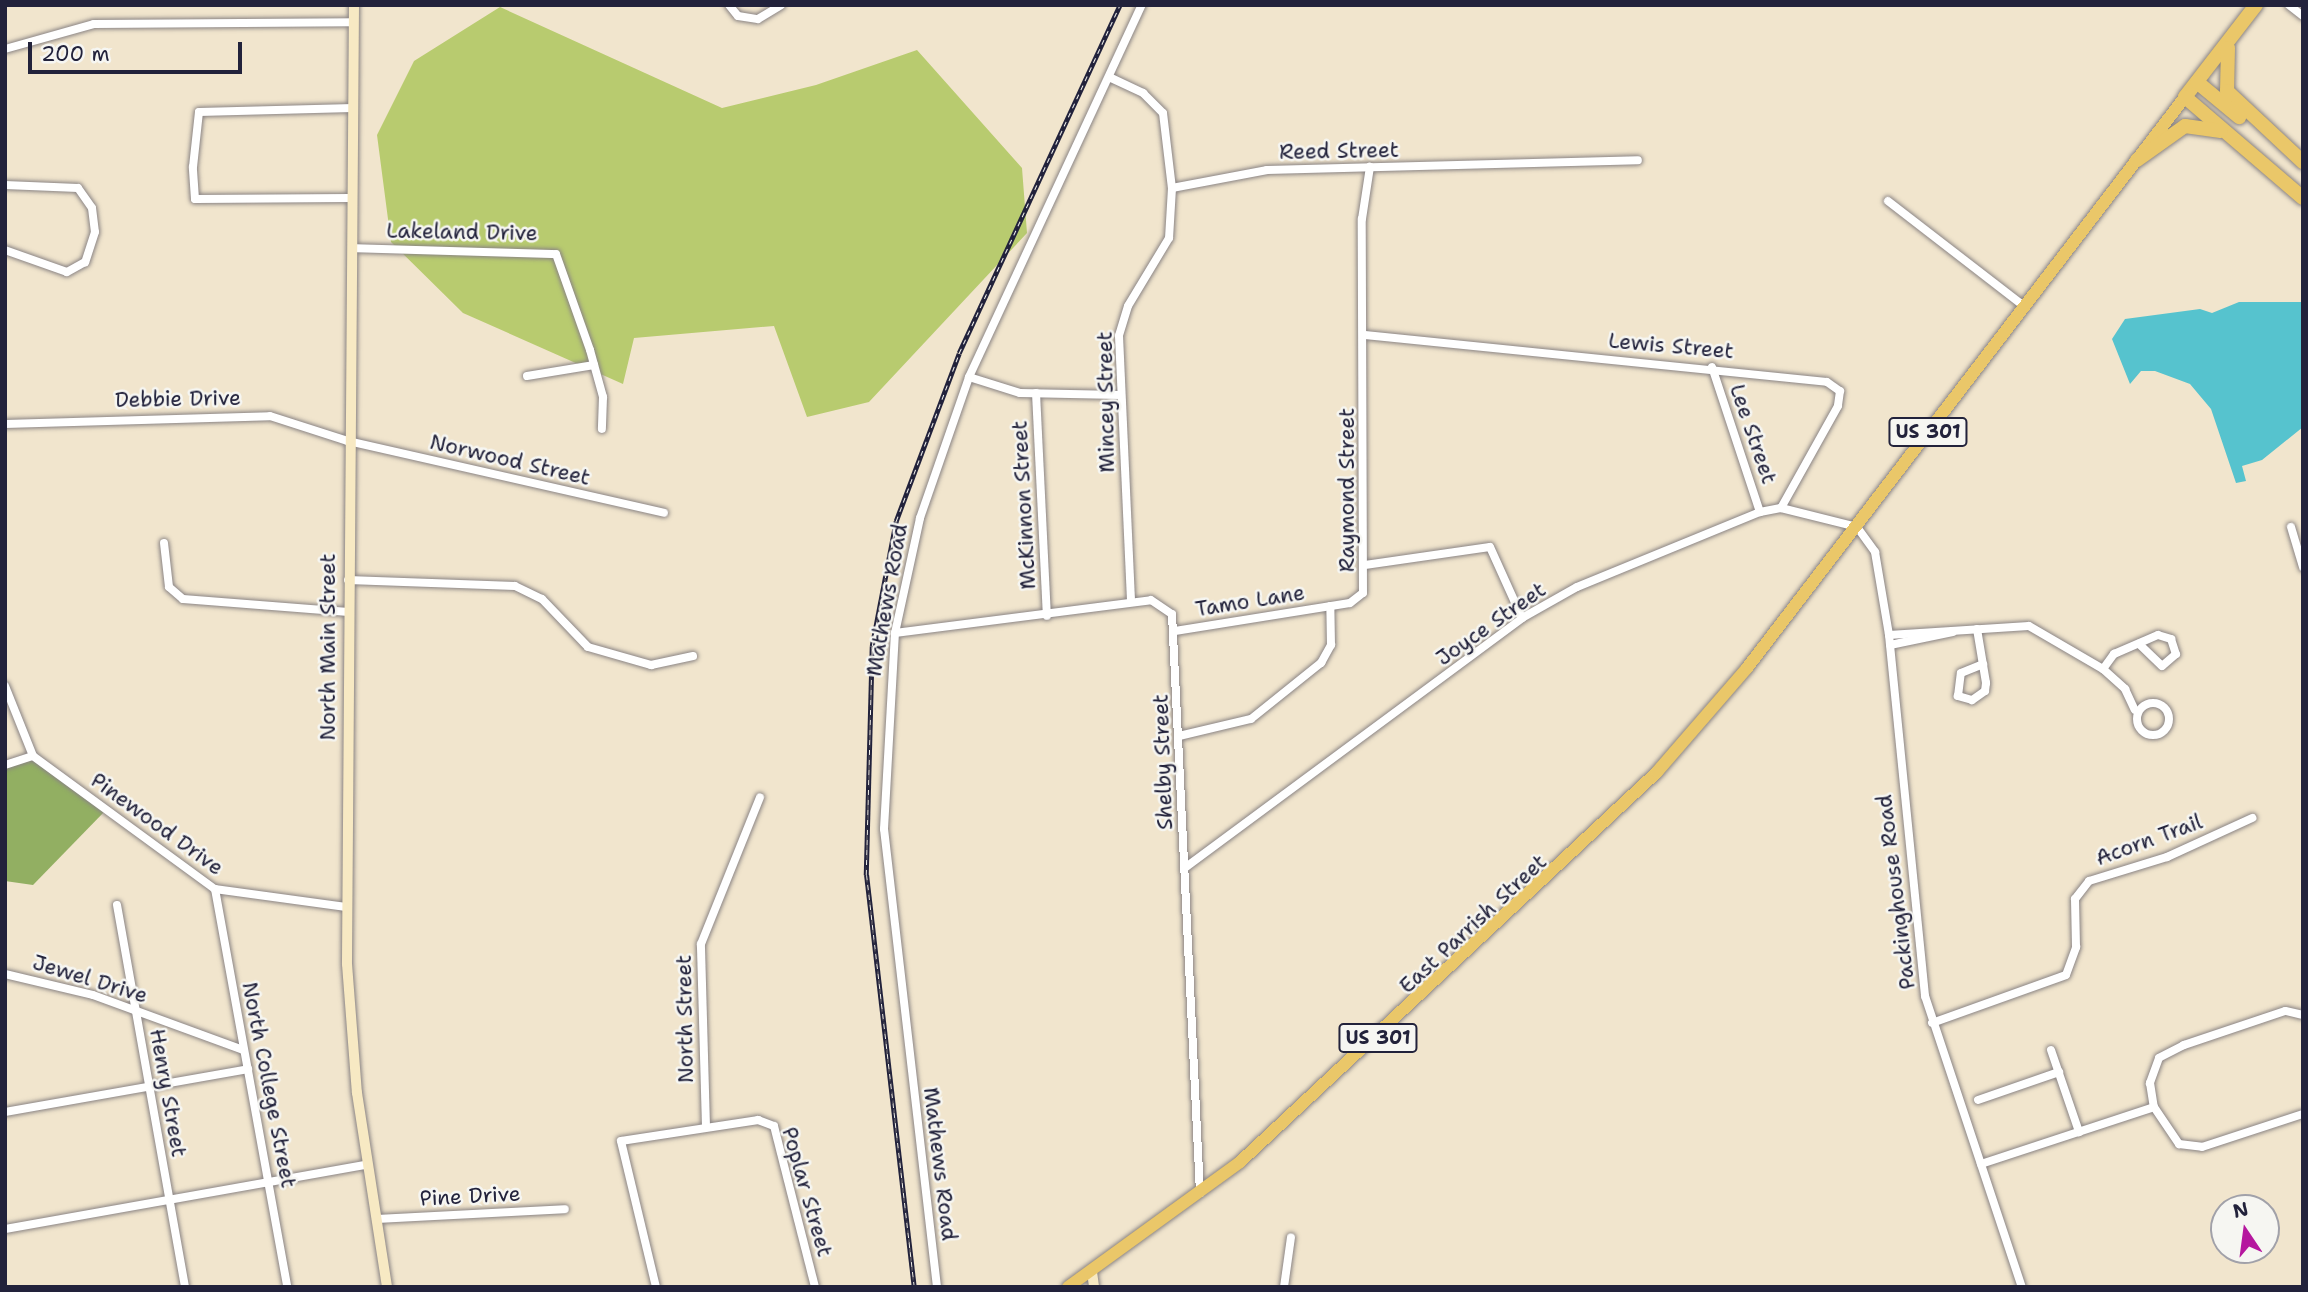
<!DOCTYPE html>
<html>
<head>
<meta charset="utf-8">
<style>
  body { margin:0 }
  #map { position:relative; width:2308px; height:1292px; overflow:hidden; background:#f1e5cd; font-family:"Shantell Sans",sans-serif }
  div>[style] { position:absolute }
  .green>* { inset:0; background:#b8cb6f }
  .forest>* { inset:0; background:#92af62 }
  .water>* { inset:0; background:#56c3ce }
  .roads { filter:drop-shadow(0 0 2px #8a8484) drop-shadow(0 0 2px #8a8484) }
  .street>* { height:8px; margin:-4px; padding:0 4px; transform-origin:4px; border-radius:4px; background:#fff }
  .street>.ring { margin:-4px; padding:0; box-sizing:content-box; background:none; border:8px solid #fff; border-radius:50% }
  .secondary>* { height:10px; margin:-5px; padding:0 5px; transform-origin:5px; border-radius:5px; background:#f7e9c3 }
  .primary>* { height:12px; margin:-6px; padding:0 6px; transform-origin:6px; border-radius:6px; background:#eac769 }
  .highway>* { height:14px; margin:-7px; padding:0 7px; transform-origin:7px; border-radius:7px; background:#eac769 }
  .rail>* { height:4.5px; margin-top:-2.25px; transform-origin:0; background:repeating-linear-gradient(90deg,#f6f6f2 0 5px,#22223b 0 10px); box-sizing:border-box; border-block:2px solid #22223b }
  span { translate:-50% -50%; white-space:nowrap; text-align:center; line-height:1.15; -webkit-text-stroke:5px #f6f6f2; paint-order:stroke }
  .shield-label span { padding:2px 5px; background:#f6f6f2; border:2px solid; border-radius:5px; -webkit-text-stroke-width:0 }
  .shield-label { font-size:19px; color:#22223b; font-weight:700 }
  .street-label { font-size:21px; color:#22223b }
  .frame { position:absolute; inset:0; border:7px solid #22223b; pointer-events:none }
  .north { position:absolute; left:2210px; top:1194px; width:70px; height:70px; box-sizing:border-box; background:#f6f6f2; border:2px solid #a1a1a9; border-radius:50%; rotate:347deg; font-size:19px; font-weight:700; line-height:28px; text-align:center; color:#22223b }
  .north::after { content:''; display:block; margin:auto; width:24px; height:32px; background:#b5179e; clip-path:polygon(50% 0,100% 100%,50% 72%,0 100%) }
  .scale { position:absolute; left:28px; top:42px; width:214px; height:32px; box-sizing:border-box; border:4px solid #22223b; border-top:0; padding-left:9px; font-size:21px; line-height:24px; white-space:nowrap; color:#22223b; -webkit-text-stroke:5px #f6f6f2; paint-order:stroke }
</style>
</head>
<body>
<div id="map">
  <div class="green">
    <div style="clip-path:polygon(500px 7px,722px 108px,816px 85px,917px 50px,1022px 168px,1027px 233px,869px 402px,807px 417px,774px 326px,634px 338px,623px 384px,463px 313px,391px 242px,377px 135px,414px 61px)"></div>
  </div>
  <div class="forest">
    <div style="clip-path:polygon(32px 759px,105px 811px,33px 885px,5px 881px,5px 768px)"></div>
  </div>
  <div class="water">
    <div style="clip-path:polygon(2239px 302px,2303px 302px,2303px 427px,2262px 460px,2242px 466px,2246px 481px,2236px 483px,2211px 409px,2190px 384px,2155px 371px,2141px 371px,2130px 384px,2112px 339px,2125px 319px,2200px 309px,2212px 313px)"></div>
  </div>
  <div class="roads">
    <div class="street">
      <div style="left:729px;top:5px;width:14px;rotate:51deg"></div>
      <div style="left:738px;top:16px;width:20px;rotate:9deg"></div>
      <div style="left:758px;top:19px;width:27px;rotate:-31deg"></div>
      <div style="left:2289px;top:5px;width:18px;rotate:38deg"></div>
      <div style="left:5px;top:49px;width:92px;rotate:-15.7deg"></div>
      <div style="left:94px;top:24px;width:260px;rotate:-0.4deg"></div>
      <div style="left:1109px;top:77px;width:38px;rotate:25deg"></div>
      <div style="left:1143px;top:93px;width:28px;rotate:45deg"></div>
      <div style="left:1163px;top:113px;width:76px;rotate:83.2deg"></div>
      <div style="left:1172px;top:188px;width:50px;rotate:93.4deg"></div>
      <div style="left:1169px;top:238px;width:79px;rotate:121.1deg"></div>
      <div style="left:1128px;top:306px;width:31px;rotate:107deg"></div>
      <div style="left:1119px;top:336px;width:266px;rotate:87.4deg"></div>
      <div style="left:5px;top:185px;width:73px;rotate:2.4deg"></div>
      <div style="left:78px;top:188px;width:24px;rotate:55deg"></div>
      <div style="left:92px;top:208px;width:24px;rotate:83deg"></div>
      <div style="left:95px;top:232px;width:32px;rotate:108deg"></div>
      <div style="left:85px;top:262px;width:21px;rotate:151deg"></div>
      <div style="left:67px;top:272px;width:66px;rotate:-160.5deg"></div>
      <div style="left:1172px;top:188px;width:97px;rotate:-10.7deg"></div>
      <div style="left:1267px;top:170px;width:371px;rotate:-1.5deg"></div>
      <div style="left:351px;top:198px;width:156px;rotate:179.6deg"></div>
      <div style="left:195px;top:199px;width:32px;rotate:-94deg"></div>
      <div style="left:193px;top:167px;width:55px;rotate:-83.8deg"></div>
      <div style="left:199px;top:112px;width:154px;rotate:-1.5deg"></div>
      <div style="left:1888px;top:201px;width:173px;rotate:37.7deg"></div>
      <div style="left:352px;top:248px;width:204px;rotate:1.7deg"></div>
      <div style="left:556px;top:254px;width:102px;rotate:70.5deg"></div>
      <div style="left:590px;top:350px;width:49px;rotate:74.5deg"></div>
      <div style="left:603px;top:397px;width:32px;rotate:92deg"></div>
      <div style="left:1365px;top:335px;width:464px;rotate:5.8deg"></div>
      <div style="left:1827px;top:382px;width:16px;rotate:35deg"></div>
      <div style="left:1840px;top:391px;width:15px;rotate:98deg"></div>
      <div style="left:1838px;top:406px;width:117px;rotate:119.2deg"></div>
      <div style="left:1712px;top:367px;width:153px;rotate:71.7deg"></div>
      <div style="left:527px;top:376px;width:68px;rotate:-9.3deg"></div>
      <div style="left:969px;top:377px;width:53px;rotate:17.4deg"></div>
      <div style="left:1020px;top:393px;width:100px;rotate:1.1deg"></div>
      <div style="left:1036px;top:393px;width:223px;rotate:87.2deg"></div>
      <div style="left:5px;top:424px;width:265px;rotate:-1.7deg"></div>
      <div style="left:270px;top:416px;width:82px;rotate:17.8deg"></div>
      <div style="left:348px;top:441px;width:324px;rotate:12.8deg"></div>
      <div style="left:2291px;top:527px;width:42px;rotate:73.3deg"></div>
      <div style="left:164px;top:543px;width:44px;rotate:83.5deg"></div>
      <div style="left:169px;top:587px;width:18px;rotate:41deg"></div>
      <div style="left:183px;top:599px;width:166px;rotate:4.5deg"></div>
      <div style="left:1365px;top:565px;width:126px;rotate:-8.2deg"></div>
      <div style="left:1490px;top:547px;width:78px;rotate:65.7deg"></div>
      <div style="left:348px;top:580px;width:167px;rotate:2.1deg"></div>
      <div style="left:515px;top:586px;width:30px;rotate:26deg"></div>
      <div style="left:542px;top:599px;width:66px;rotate:46.2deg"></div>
      <div style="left:588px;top:647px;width:66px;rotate:15.9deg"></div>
      <div style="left:651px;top:665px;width:43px;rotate:-12.1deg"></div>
      <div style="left:1977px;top:629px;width:55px;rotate:80.5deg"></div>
      <div style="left:1986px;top:683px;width:8px;rotate:97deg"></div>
      <div style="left:1985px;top:691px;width:16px;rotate:145deg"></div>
      <div style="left:1972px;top:700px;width:15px;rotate:-164deg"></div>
      <div style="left:1958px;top:696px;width:23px;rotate:-83deg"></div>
      <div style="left:1961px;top:673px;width:24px;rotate:-22deg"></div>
      <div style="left:1175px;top:631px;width:177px;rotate:-9.1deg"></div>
      <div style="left:1350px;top:603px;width:16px;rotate:-38deg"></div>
      <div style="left:1363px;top:593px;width:374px;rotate:-90.2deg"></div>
      <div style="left:1362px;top:219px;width:53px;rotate:-81.3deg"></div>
      <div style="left:895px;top:633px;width:258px;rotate:-7.3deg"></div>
      <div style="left:1151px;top:600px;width:25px;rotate:34deg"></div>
      <div style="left:1172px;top:614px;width:580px;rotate:87.23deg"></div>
      <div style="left:1889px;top:635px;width:140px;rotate:-3.7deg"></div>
      <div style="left:2029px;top:626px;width:86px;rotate:30.2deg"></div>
      <div style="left:2103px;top:669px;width:30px;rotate:42deg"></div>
      <div style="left:2125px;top:689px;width:23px;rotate:65deg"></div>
      <div style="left:1890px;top:645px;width:64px;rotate:-11.7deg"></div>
      <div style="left:2103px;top:669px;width:19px;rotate:-54deg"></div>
      <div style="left:2114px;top:654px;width:48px;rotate:-23.4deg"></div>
      <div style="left:2158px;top:635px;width:14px;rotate:17deg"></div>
      <div style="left:2171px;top:639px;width:16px;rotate:72deg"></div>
      <div style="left:2176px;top:654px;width:18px;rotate:139deg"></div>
      <div style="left:2162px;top:666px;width:32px;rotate:-136deg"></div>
      <div style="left:5px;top:686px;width:75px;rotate:68.2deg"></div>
      <div style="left:33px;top:756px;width:225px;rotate:36.2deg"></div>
      <div style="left:215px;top:889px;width:132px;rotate:7.8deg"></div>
      <div class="ring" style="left:2137px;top:703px;width:24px;height:24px"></div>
      <div style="left:1179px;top:736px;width:74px;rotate:-13.3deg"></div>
      <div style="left:1251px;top:719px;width:90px;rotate:-38.7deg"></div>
      <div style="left:1321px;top:663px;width:21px;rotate:-61deg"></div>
      <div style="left:1331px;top:645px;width:39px;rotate:-91deg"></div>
      <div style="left:5px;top:765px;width:29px;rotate:-18deg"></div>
      <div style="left:1186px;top:867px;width:418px;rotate:-36.5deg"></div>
      <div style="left:1522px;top:618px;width:63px;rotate:-29.4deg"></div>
      <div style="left:1577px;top:587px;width:198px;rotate:-22.3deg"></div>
      <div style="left:1760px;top:512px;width:21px;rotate:-11deg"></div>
      <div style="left:1781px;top:508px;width:78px;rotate:14deg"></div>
      <div style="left:1857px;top:527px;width:31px;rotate:54deg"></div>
      <div style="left:1875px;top:552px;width:84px;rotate:80.4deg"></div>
      <div style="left:1889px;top:635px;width:363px;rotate:84.3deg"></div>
      <div style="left:1925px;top:996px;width:307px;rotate:71.6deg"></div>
      <div style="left:215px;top:889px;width:404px;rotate:79.7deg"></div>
      <div style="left:117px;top:905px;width:388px;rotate:79.9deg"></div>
      <div style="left:5px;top:974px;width:90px;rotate:13.4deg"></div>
      <div style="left:93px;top:995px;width:160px;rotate:20.1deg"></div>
      <div style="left:2303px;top:1015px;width:18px;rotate:-167deg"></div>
      <div style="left:2285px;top:1011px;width:107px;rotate:161.4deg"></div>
      <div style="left:2184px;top:1045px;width:28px;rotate:153deg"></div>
      <div style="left:2159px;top:1058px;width:27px;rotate:110deg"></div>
      <div style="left:2150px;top:1083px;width:24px;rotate:81deg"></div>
      <div style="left:2154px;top:1107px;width:45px;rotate:56deg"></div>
      <div style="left:2179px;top:1144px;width:23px;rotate:7deg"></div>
      <div style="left:2202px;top:1147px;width:106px;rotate:-18.1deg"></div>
      <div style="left:1932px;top:1023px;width:142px;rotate:-19.7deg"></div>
      <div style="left:2066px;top:975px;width:30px;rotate:-70deg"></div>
      <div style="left:2076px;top:947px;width:48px;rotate:-91.2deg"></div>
      <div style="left:2075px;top:899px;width:23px;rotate:-52deg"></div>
      <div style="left:2089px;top:881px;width:82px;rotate:-17.1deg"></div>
      <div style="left:2167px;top:857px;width:94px;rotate:-24.6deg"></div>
      <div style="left:2051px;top:1050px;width:87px;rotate:71.1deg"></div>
      <div style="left:1978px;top:1100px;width:86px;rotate:-19.1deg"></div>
      <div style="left:5px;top:1112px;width:247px;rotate:-10deg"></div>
      <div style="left:706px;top:1127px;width:183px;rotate:-91.6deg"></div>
      <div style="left:701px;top:944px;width:158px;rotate:-68.1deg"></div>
      <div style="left:1981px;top:1164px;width:182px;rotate:-18.2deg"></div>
      <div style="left:376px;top:1219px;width:189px;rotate:-3deg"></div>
      <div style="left:5px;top:1229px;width:367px;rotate:-10.1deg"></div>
      <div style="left:656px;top:1287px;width:150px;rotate:-103.5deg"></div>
      <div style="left:621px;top:1141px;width:139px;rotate:-8.7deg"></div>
      <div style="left:758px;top:1120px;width:17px;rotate:21deg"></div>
      <div style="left:774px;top:1126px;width:166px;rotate:75.7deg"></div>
      <div style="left:937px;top:1287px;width:461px;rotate:-96.6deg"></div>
      <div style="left:884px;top:829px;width:196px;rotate:-86.8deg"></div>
      <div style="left:895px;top:633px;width:118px;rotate:-77.7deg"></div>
      <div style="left:920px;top:518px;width:149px;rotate:-70.8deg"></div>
      <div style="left:969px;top:377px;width:410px;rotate:-65.1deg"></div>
      <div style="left:1284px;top:1287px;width:50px;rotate:-82deg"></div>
    </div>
    <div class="secondary">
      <div style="left:354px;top:5px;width:959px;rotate:90.42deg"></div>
      <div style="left:347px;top:964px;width:129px;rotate:85.6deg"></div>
      <div style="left:357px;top:1093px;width:196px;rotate:81.2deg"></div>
      <div style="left:1092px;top:1272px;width:15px;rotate:82deg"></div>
    </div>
    <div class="primary">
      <div style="left:1068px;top:1287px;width:213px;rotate:-36deg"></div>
      <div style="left:1240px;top:1162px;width:571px;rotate:-43.08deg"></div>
      <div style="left:1657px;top:772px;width:138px;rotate:-49.1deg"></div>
      <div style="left:1747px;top:668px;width:720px;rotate:-52.51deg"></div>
    </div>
    <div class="highway">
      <div style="left:2256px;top:5px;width:116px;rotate:127.7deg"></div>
      <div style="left:2185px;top:97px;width:155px;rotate:40.6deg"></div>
      <div style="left:2228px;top:48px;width:43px;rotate:91.3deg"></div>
      <div style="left:2227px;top:91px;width:104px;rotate:43.1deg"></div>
      <div style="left:2197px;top:82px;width:55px;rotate:39.8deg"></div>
      <div style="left:2137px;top:160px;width:59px;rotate:-35.3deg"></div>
      <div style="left:2185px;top:126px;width:36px;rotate:8deg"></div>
    </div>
  </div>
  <div class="rail">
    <div style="left:914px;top:1287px;width:415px;rotate:-96.6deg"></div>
    <div style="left:866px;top:875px;width:229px;rotate:-88.5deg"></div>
    <div style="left:872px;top:646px;width:127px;rotate:-79.1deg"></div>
    <div style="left:896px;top:521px;width:179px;rotate:-69.4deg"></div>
    <div style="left:959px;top:353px;width:383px;rotate:-65.2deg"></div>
  </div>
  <div class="shield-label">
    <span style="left:1928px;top:432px">US 301</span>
    <span style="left:1378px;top:1038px">US 301</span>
  </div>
  <div class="street-label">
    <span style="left:1339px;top:151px;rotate:-1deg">Reed Street</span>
    <span style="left:462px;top:232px;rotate:1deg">Lakeland Drive</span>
    <span style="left:1671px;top:346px;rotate:5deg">Lewis Street</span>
    <span style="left:178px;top:399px;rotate:-1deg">Debbie Drive</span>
    <span style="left:1106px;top:402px;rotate:-91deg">Mincey Street</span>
    <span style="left:1753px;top:434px;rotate:71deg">Lee Street</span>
    <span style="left:510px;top:460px;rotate:13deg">Norwood Street</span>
    <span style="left:1347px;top:490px;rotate:-90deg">Raymond Street</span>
    <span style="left:1024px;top:505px;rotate:-93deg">McKinnon Street</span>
    <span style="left:887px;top:600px;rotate:-80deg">Mathews Road</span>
    <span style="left:1250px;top:601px;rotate:-9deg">Tamo Lane</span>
    <span style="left:1491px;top:624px;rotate:-35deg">Joyce Street</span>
    <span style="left:328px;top:647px;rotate:-90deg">North Main Street</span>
    <span style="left:1163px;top:762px;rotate:-92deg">Shelby Street</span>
    <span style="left:157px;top:824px;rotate:36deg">Pinewood Drive</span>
    <span style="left:2149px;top:840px;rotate:-20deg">Acorn Trail</span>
    <span style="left:1896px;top:892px;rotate:-97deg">Packinghouse Road</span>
    <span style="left:1473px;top:924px;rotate:-43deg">East Parrish Street</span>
    <span style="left:90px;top:979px;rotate:17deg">Jewel Drive</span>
    <span style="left:685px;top:1019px;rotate:-91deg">North Street</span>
    <span style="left:269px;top:1085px;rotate:79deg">North College Street</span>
    <span style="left:168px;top:1093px;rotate:80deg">Henry Street</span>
    <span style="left:940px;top:1164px;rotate:83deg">Mathews Road</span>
    <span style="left:807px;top:1192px;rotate:74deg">Poplar Street</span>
    <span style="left:470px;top:1196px;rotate:-3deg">Pine Drive</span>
  </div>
  <div class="frame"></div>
  <div class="north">N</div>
  <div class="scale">200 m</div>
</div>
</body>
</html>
